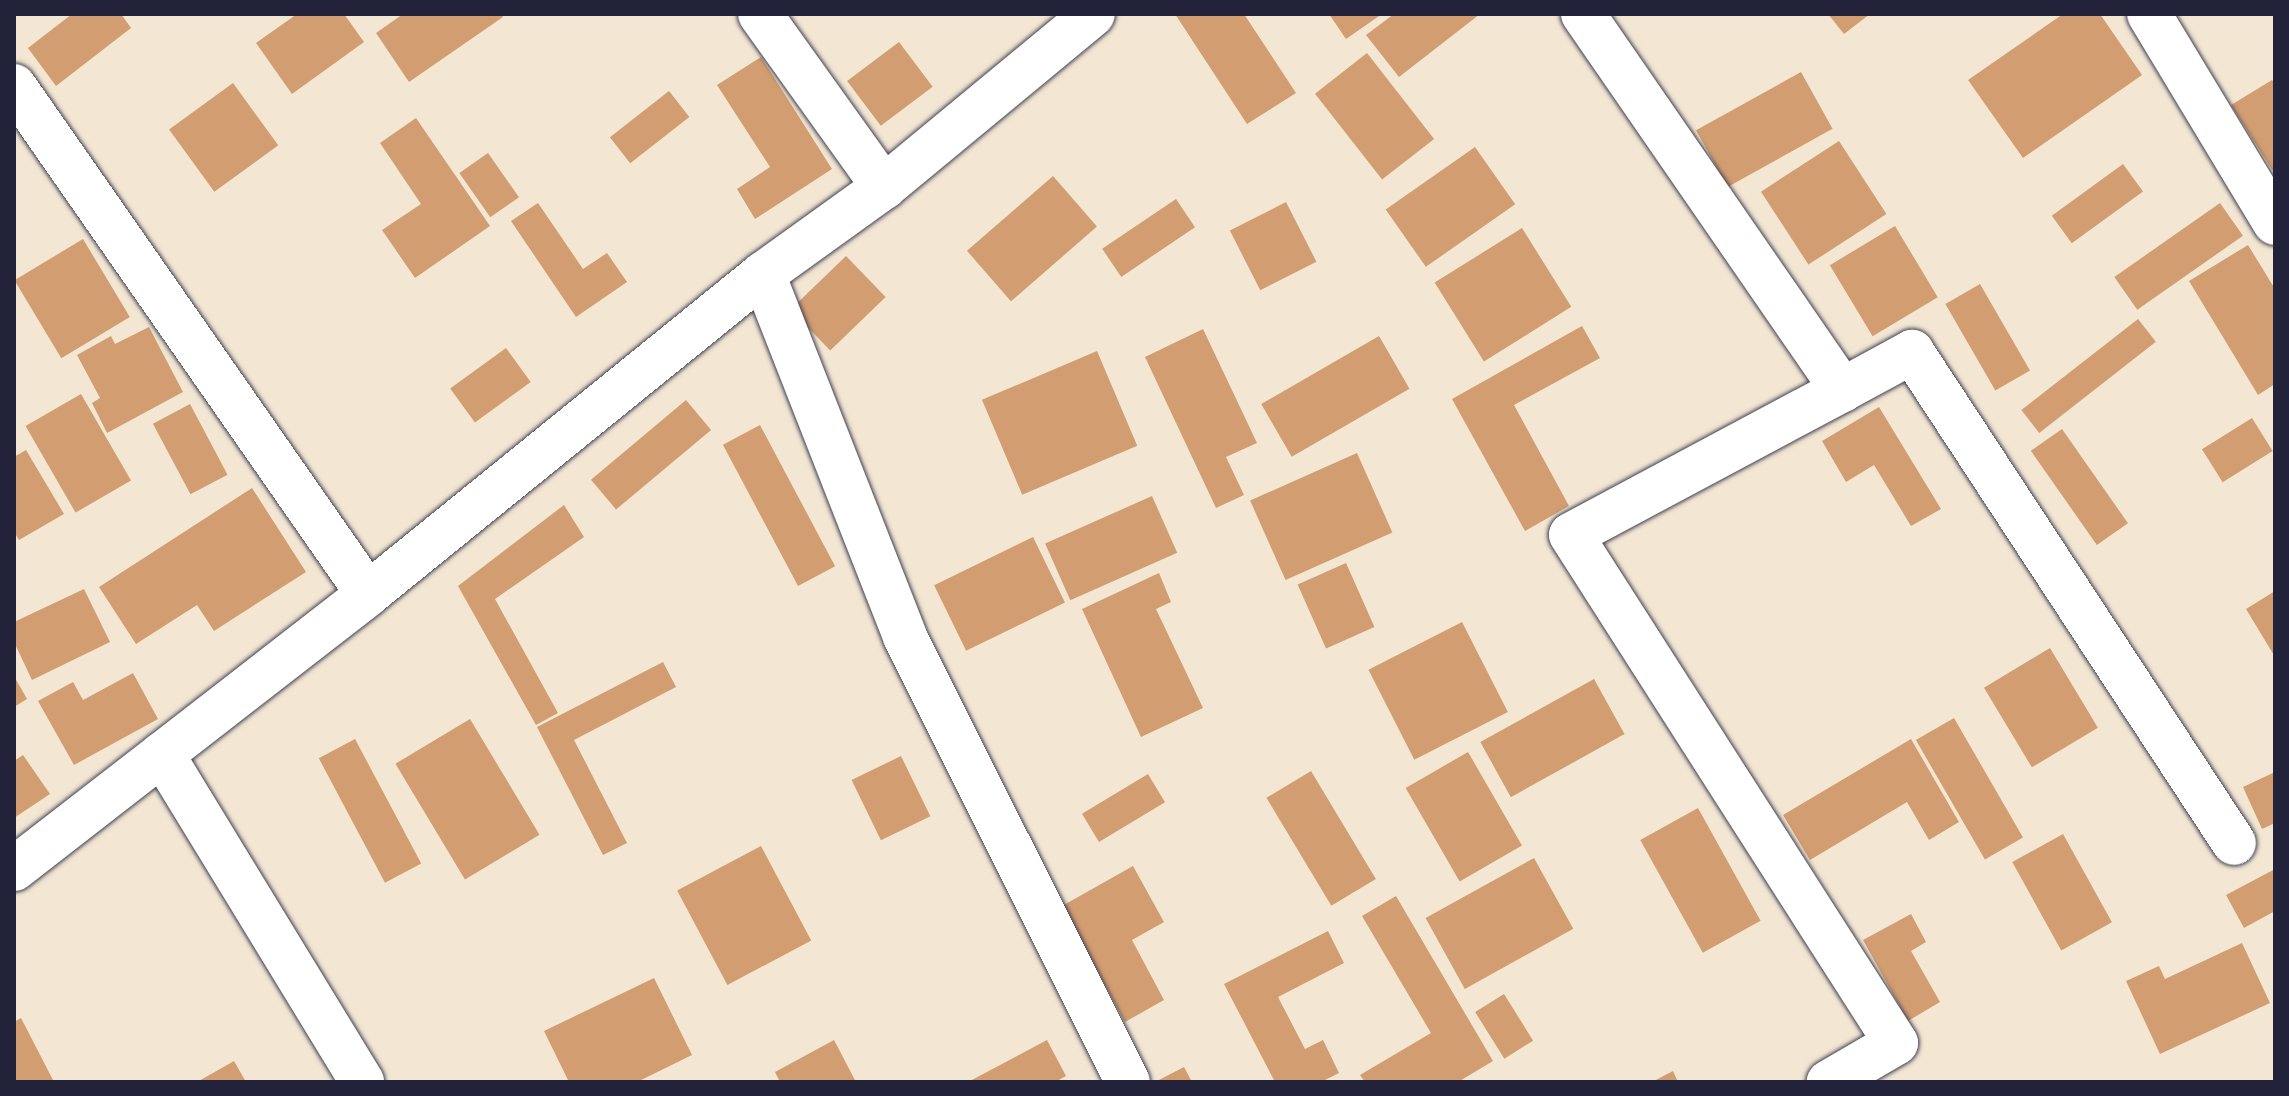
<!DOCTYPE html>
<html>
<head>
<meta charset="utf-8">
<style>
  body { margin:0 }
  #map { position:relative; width:2289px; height:1096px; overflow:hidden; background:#f3e7d3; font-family:"EB Garamond",serif }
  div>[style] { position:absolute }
  .building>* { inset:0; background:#d29d70; transform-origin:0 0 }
  .roads { filter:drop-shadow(0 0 2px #414052) drop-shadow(0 0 2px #414052) }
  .minor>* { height:44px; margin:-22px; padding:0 22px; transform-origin:22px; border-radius:22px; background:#fff }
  span { translate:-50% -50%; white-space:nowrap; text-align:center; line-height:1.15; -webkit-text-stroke:7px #f6f6f2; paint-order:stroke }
  .frame { position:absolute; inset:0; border:16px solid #22223b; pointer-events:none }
</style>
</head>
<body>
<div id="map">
  <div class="building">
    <div style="clip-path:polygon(72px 14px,121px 14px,131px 28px,56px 86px,28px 48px)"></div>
    <div style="clip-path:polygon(297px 14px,344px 14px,364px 42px,292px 94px,256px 43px)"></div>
    <div style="clip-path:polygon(403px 14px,501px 14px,503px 17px,409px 82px,376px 33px)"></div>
    <div style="clip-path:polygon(1175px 14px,1244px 14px,1296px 93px,1247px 124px)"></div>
    <div style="clip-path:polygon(1329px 14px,1382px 14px,1346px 39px)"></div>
    <div style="clip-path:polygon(1394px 14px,1480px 14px,1399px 77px,1366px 35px)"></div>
    <div style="clip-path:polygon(1828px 14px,1870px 14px,1844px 34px)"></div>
    <div style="clip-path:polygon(2063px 14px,2100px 14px,2142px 75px,2023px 158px,1968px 80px)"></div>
    <div style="left:899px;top:42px;width:56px;height:65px;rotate:53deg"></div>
    <div style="left:1367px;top:53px;width:109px;height:66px;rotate:52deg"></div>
    <div style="clip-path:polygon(761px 57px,832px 169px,755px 219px,737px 189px,770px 167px,717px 85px)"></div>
    <div style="left:1801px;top:72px;width:65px;height:120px;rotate:61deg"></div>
    <div style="clip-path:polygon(2272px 80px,2275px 84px,2273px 171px,2231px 105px)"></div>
    <div style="left:233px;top:83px;width:77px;height:79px;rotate:54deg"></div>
    <div style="left:669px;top:91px;width:33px;height:75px;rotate:52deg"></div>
    <div style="clip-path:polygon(416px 118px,490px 226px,415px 278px,382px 230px,421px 204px,380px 143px)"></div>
    <div style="left:1839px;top:141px;width:87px;height:93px;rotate:57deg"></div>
    <div style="left:1475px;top:147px;width:70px;height:109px;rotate:55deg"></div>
    <div style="left:488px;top:153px;width:54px;height:35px;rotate:55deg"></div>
    <div style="left:2123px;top:164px;width:34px;height:88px;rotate:54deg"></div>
    <div style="left:1053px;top:176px;width:67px;height:114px;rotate:49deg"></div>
    <div style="left:1176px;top:199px;width:34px;height:89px;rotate:56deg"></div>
    <div style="left:1286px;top:202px;width:67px;height:63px;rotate:63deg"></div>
    <div style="clip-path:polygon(538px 203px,583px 269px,607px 253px,627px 282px,576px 317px,511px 221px)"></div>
    <div style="left:2220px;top:203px;width:40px;height:129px;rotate:55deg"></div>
    <div style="left:1895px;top:226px;width:83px;height:76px;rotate:59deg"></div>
    <div style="left:1522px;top:228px;width:93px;height:103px;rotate:58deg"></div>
    <div style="left:83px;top:239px;width:91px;height:80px;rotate:59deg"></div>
    <div style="clip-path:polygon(2248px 245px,2275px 289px,2275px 384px,2258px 395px,2189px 281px)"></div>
    <div style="left:846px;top:256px;width:57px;height:77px;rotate:46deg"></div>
    <div style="left:1980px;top:284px;width:100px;height:40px;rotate:60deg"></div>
    <div style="left:2138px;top:319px;width:29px;height:148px;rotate:52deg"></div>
    <div style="clip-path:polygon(1582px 326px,1600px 358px,1514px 405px,1569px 506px,1525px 531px,1452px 399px)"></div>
    <div style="clip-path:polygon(149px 327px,183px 392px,107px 433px,92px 403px,100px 398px,77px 355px,111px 336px,115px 344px)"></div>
    <div style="clip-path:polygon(1203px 329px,1257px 443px,1226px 457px,1244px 495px,1216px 508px,1145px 357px)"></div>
    <div style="left:1379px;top:336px;width:61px;height:136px;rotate:60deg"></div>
    <div style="left:506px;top:348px;width:42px;height:69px;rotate:54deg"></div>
    <div style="left:1097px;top:351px;width:103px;height:125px;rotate:67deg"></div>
    <div style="left:81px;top:394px;width:100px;height:64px;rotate:60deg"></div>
    <div style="left:686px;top:400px;width:39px;height:124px;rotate:50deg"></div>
    <div style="left:190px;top:404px;width:80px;height:42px;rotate:62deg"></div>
    <div style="clip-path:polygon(1879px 407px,1941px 509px,1911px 526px,1874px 465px,1846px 482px,1822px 441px)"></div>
    <div style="left:2252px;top:418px;width:39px;height:59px;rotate:58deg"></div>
    <div style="left:760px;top:425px;width:160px;height:42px;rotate:62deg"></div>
    <div style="left:2062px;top:429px;width:115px;height:38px;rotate:55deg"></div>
    <div style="clip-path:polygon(26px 450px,64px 514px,19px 540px,14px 532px,14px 457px)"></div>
    <div style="left:1357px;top:453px;width:87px;height:117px;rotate:66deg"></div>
    <div style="clip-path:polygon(252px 488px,306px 572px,214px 631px,197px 605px,136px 644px,99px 587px)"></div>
    <div style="left:1152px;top:496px;width:62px;height:117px;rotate:66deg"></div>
    <div style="clip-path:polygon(564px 505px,584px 537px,495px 599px,558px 713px,536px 725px,458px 586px)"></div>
    <div style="left:1033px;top:537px;width:73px;height:110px;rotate:64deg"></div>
    <div style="left:1346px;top:563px;width:70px;height:53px;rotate:66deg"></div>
    <div style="clip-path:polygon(1159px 573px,1171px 602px,1156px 609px,1203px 708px,1141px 737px,1082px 609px)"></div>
    <div style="clip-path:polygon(84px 589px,110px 642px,32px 680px,14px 642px,14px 622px)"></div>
    <div style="clip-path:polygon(2275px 591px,2275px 657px,2246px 609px)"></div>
    <div style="left:1462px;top:622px;width:101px;height:105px;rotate:63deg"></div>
    <div style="left:2050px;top:648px;width:93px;height:77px;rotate:59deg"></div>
    <div style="clip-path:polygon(663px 662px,676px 687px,574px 740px,627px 843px,603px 855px,537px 727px)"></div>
    <div style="clip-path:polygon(133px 673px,158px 719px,74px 765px,38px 701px,73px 682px,83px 700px)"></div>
    <div style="clip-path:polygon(14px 676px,27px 699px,14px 707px)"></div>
    <div style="left:1594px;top:679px;width:63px;height:130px;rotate:61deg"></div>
    <div style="left:1954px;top:718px;width:138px;height:44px;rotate:60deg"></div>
    <div style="left:470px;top:719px;width:135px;height:87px;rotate:59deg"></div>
    <div style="left:355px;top:739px;width:141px;height:41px;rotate:62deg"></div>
    <div style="clip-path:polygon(1911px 739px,1959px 822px,1929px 840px,1907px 802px,1810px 860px,1783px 815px)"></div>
    <div style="left:1468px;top:752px;width:108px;height:72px;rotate:60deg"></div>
    <div style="clip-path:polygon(23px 755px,50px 794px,14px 818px,14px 761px)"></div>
    <div style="left:901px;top:756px;width:67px;height:55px;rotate:64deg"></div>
    <div style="left:1311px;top:771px;width:126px;height:52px;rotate:59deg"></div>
    <div style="clip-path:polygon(2275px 772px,2275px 823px,2262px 829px,2243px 787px)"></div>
    <div style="left:1148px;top:774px;width:33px;height:77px;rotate:59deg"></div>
    <div style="left:1698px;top:808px;width:129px;height:66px;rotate:61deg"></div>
    <div style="left:2063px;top:834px;width:101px;height:58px;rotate:61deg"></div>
    <div style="left:761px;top:846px;width:107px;height:95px;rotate:62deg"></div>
    <div style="left:1534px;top:858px;width:81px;height:124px;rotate:61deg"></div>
    <div style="clip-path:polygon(1133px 866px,1164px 922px,1132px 940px,1164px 1000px,1125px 1022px,1062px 906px)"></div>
    <div style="clip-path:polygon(2275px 869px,2275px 911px,2244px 928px,2226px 895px)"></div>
    <div style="clip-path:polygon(1396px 896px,1493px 1061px,1458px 1082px,1365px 1082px,1360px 1075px,1431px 1033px,1362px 916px)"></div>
    <div style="clip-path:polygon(1911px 914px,1926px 942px,1911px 951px,1940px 1002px,1908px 1021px,1863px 940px)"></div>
    <div style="clip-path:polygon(1328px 931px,1344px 963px,1278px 997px,1305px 1049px,1323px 1040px,1339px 1073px,1321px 1082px,1275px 1082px,1224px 984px)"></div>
    <div style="clip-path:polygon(2242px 943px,2270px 1003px,2160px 1054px,2126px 981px,2159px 966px,2165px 979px)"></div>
    <div style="clip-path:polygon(654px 978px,692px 1055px,637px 1082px,569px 1082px,544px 1031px)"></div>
    <div style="left:1504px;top:994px;width:55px;height:34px;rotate:58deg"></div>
    <div style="clip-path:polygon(21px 1018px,54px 1082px,14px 1082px,14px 1022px)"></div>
    <div style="clip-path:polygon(834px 1040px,856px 1082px,780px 1082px,775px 1072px)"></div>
    <div style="clip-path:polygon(1047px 1040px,1066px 1076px,1055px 1082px,968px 1082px)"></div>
    <div style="clip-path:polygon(234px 1061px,246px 1082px,197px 1082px)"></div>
    <div style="clip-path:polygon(1184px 1067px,1192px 1082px,1155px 1082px)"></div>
    <div style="clip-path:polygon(1673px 1071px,1678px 1082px,1652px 1082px)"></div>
  </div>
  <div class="roads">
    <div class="minor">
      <div style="left:760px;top:14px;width:213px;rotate:54.4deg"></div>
      <div style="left:1583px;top:14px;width:457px;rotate:55.4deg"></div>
      <div style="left:1842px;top:390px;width:307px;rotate:151.9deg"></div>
      <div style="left:1571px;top:535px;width:603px;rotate:57.39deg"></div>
      <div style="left:1896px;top:1043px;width:78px;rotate:149.8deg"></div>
      <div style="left:2149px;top:14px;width:244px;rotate:58.9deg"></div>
      <div style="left:14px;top:86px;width:619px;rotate:55.13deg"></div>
      <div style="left:763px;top:274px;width:390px;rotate:68.6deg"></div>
      <div style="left:905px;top:637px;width:498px;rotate:63.4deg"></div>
      <div style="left:1842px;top:390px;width:80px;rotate:-28.5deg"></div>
      <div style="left:1912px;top:352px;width:587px;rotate:56.74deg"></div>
      <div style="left:162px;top:754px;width:384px;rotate:58.6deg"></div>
      <div style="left:14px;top:869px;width:448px;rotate:-37.8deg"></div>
      <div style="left:368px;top:594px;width:508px;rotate:-39.01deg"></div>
      <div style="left:763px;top:274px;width:149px;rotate:-35.7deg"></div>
      <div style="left:884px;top:187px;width:271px;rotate:-39.6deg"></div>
    </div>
  </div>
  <div class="frame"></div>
</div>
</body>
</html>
